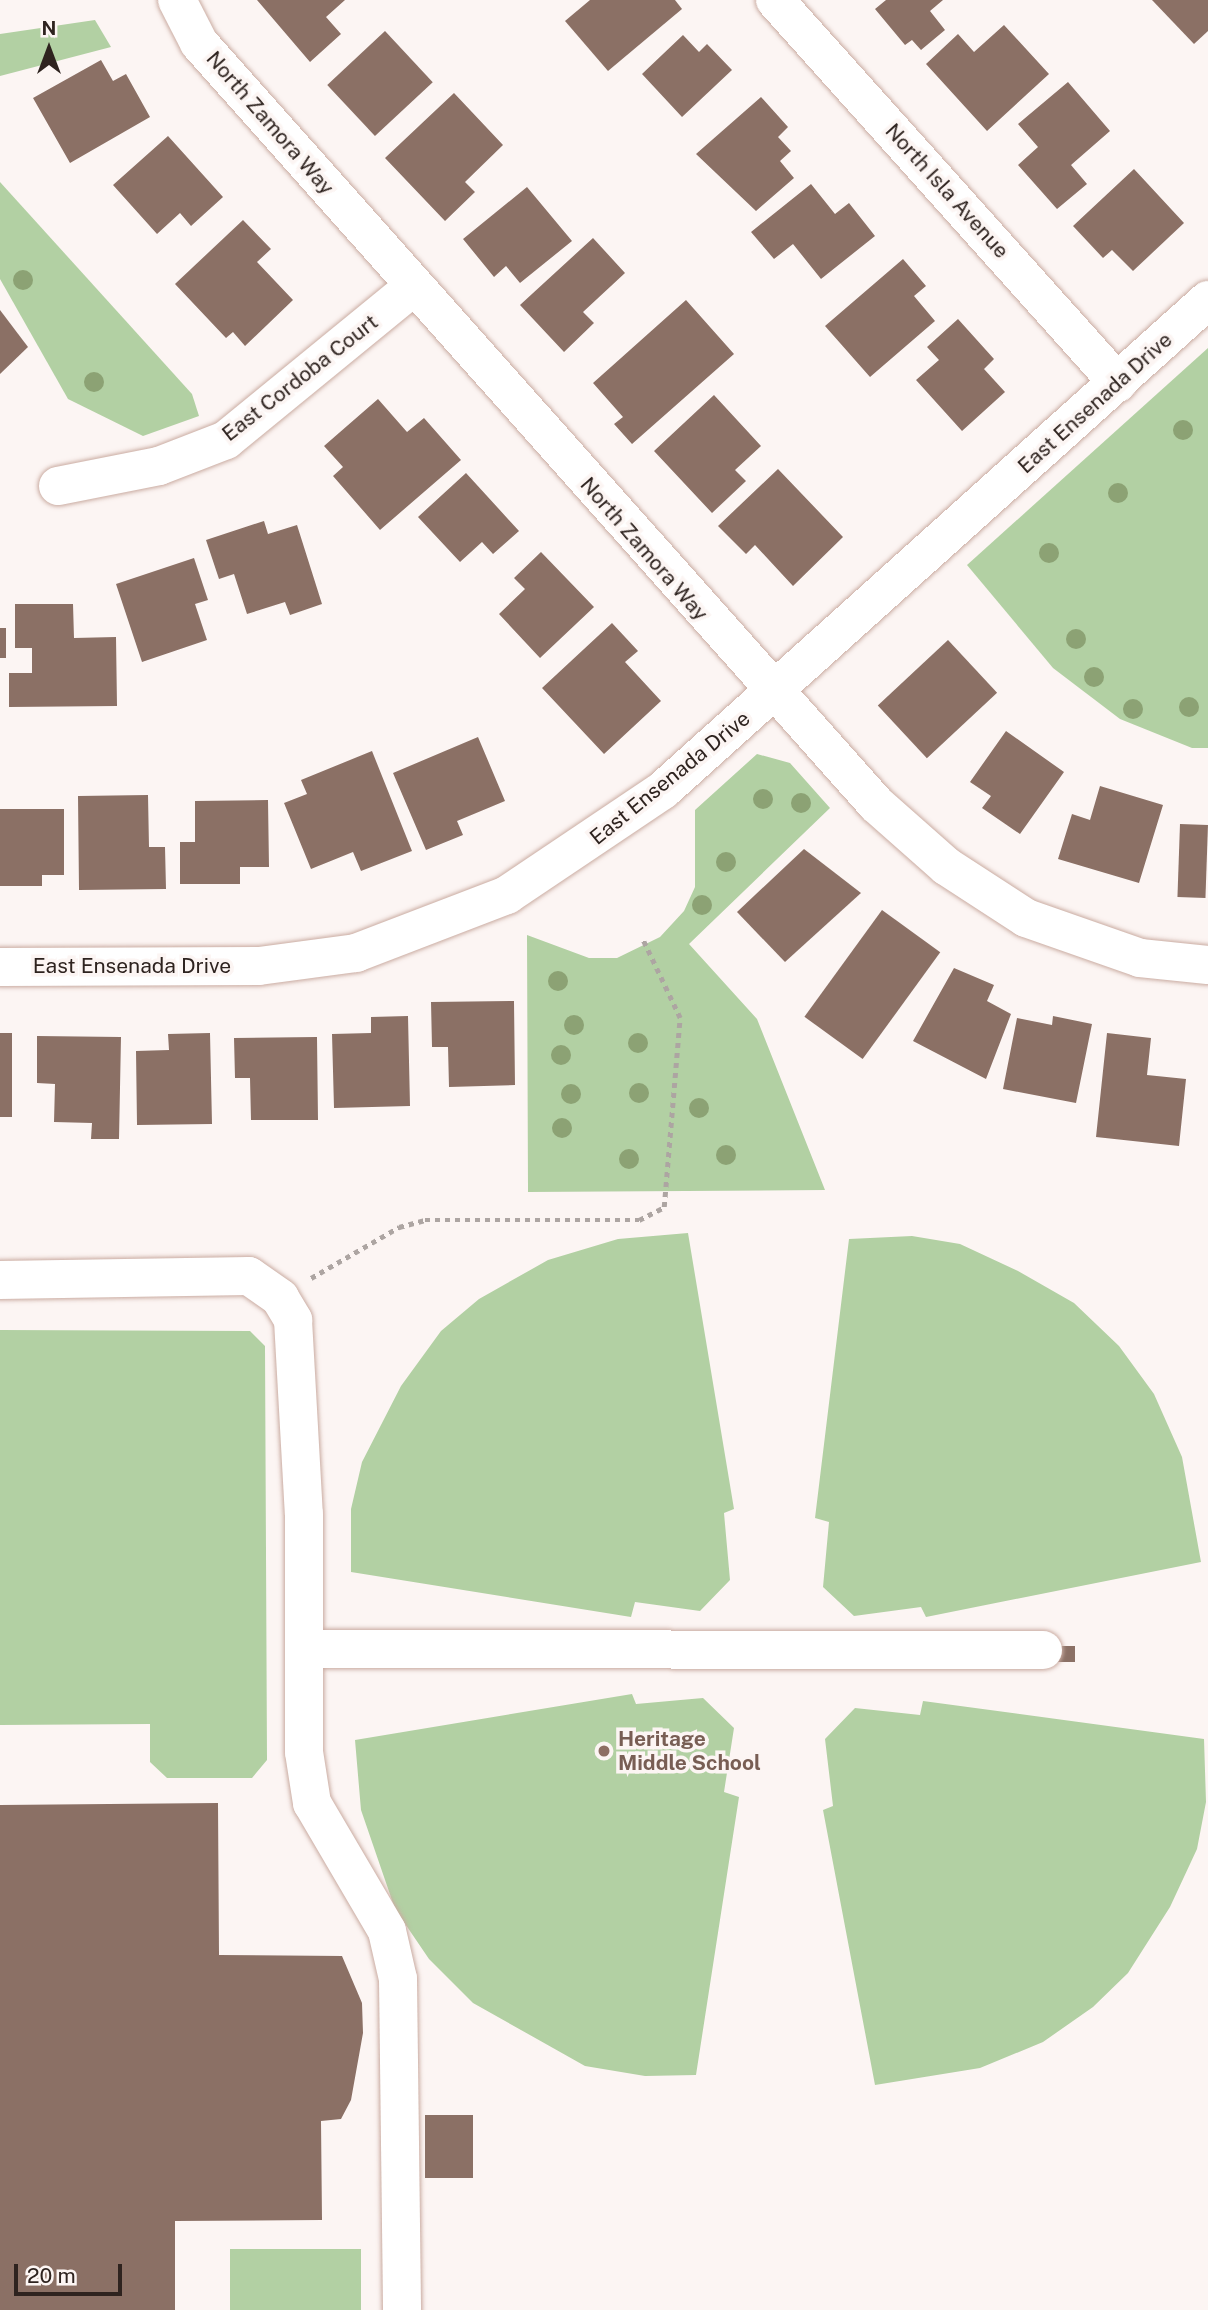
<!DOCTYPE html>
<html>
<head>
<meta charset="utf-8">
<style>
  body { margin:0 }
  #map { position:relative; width:1208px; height:2310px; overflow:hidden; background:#fcf5f3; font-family:"Public Sans",sans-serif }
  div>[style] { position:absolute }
  .green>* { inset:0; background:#b2d0a3; transform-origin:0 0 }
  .building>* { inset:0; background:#8b7065; transform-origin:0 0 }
  .path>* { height:4.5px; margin-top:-2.25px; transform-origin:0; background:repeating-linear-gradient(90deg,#ada5a2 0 5px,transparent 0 10px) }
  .roads { filter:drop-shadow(0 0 2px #caaca2) drop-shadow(0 0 2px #caaca2) }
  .minor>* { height:38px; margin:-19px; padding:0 19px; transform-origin:19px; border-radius:19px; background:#fff }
  .trees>* { width:20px; height:20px; margin:-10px; border-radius:50%; background:#8ca274 }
  .dots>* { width:19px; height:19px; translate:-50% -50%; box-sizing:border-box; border:4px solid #fcf5f3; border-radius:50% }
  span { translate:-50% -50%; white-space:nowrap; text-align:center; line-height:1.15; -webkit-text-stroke:7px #fcf5f3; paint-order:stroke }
  .street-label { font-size:21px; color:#2e231f }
  .education-label { font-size:21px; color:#785e54; font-weight:700 }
  .left { translate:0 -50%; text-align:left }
  .north { position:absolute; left:14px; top:14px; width:70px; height:70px; -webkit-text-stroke:5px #fcf5f3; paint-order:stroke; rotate:0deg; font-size:19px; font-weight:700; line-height:28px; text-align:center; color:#2e231f }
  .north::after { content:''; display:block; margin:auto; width:24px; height:32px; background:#2e231f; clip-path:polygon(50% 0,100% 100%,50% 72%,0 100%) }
  .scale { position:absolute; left:14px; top:2264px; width:108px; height:32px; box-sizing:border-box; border:4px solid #2e231f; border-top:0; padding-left:9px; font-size:21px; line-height:24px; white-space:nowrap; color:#2e231f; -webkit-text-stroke:5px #fcf5f3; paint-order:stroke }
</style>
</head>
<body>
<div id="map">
  <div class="green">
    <div style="clip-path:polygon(95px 20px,111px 47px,0 76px,0 34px)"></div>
    <div style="clip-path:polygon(0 182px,192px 394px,199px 416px,143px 436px,68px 399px,0 279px)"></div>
    <div style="clip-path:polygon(1208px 348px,1208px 748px,1192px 748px,1120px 719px,1053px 668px,967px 565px)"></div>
    <div style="clip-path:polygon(757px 754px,790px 763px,830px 808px,689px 944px,757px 1019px,825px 1190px,528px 1192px,527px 935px,589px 958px,617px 958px,660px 937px,684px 911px,695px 887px,695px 810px)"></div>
    <div style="clip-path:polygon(688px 1233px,734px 1509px,724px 1513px,730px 1580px,700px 1611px,635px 1602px,631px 1617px,351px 1572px,351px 1509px,362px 1462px,401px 1386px,441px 1331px,479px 1299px,548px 1260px,618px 1239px)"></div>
    <div style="clip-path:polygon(912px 1236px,960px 1244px,1018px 1271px,1074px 1303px,1119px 1346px,1154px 1394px,1182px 1457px,1201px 1562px,926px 1617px,921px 1607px,854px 1616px,823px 1587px,829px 1522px,815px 1518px,849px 1239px)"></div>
    <div style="clip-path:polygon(0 1330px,250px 1331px,265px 1346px,267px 1760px,252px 1778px,167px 1778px,150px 1762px,150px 1724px,0 1725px)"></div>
    <div style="clip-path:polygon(632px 1694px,636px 1704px,703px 1698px,734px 1728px,724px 1792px,739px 1797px,696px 2075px,645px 2076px,585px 2066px,473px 2003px,429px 1959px,395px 1909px,361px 1810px,355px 1740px)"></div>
    <div style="clip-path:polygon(923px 1701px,1204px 1739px,1206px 1802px,1197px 1849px,1170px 1907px,1128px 1973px,1093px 2007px,1043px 2042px,980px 2068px,875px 2085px,823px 1810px,833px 1806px,825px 1739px,855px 1708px,920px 1715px)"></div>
    <div style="left:230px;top:2249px;width:131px;height:61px"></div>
  </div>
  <div class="building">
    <div style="clip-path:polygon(257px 0,345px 0,326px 17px,341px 34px,310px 62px)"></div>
    <div style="clip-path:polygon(590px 0,675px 0,682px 9px,608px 71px,565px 21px)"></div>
    <div style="clip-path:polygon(886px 0,943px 0,930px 11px,945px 30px,921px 50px,912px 40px,905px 45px,875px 9px)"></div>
    <div style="clip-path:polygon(1152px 0,1208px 0,1208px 31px,1194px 44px)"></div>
    <div style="clip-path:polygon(1004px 25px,1049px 74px,987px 131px,926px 64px,958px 34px,974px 52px)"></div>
    <div style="left:385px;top:31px;width:70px;height:79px;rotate:47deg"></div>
    <div style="clip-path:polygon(683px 35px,699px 52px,707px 44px,732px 70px,682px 117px,642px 74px)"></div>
    <div style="clip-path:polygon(101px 60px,113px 81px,126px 74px,150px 117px,70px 163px,33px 98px)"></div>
    <div style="clip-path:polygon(1068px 82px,1110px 131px,1071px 165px,1087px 184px,1057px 209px,1018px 165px,1038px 147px,1018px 124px)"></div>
    <div style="clip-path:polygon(454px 93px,503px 145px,465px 182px,475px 192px,445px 221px,385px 158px)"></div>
    <div style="clip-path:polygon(761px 97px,788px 127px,778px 137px,791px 151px,780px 161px,794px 178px,756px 211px,696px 154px)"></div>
    <div style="clip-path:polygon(168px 136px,223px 197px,191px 226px,180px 213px,157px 234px,113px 185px)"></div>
    <div style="clip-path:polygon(1134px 169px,1184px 223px,1133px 271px,1112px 250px,1103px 258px,1073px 226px)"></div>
    <div style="clip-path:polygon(811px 184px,835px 214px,849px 203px,875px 236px,821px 279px,793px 244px,774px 259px,751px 232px)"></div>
    <div style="clip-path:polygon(527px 187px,572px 241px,520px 283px,506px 266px,494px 277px,463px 239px)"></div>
    <div style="clip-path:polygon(243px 220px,271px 249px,257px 262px,293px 300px,245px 346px,233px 332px,226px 338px,175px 284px)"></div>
    <div style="clip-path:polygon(593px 238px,625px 273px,583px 312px,594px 323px,564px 352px,520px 305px)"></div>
    <div style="clip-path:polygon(903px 259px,926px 286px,914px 296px,935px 321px,870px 377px,825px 326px)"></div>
    <div style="clip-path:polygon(686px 300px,734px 354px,632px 444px,614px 424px,623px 417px,593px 383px)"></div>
    <div style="clip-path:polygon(0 310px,28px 347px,0 374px)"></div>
    <div style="clip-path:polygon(958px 319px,994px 359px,984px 369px,1005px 392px,962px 431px,916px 380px,939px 360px,927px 347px)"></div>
    <div style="clip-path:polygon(714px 395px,761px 446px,735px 470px,746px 481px,712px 513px,654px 451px)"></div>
    <div style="clip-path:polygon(378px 399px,407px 432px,424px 418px,461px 460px,380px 530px,333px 476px,343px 467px,324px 446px)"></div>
    <div style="clip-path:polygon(778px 469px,843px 537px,793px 586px,755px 545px,746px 554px,718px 526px)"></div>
    <div style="clip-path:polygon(466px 473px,519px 531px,493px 554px,482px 542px,460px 562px,418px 517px)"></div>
    <div style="clip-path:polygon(264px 521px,268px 534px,297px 525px,322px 604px,290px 615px,285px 602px,247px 614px,234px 574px,219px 579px,206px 540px)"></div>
    <div style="clip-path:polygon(541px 552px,594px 607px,540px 658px,499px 614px,525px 589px,514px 578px)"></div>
    <div style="clip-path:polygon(194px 558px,208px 600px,195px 604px,207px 640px,142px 662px,116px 584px)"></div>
    <div style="clip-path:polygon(15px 604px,73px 604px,74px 638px,116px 637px,117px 706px,9px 707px,9px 673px,32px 673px,32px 648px,15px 648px)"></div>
    <div style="clip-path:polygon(612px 623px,638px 651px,625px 662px,661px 701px,604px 754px,542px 688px)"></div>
    <div style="left:0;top:628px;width:6px;height:30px"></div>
    <div style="left:948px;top:640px;width:72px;height:96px;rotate:47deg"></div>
    <div style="clip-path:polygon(1006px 731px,1064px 772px,1020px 834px,982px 808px,991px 796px,970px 782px)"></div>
    <div style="clip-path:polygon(478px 737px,505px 801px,457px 821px,463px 835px,426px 850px,393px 773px)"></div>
    <div style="clip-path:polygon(372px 751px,412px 851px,361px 871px,353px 852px,311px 869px,284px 803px,307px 794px,301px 780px)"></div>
    <div style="clip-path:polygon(1100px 786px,1163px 805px,1139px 883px,1058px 859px,1072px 814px,1090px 820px)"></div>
    <div style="clip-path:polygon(148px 795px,149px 847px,165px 847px,166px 889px,79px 890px,78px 796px)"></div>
    <div style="clip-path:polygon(268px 800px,269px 867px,240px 867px,240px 884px,180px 884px,180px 842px,195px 842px,195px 801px)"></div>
    <div style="clip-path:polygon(0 809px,64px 809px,64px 875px,42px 875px,42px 886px,0 886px)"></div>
    <div style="left:1180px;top:824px;width:28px;height:73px;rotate:2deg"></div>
    <div style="clip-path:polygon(804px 849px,861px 893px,785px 962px,737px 912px)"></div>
    <div style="left:882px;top:910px;width:72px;height:132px;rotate:36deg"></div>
    <div style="clip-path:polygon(954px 968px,994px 985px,987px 1001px,1011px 1014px,986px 1079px,913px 1041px)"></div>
    <div style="clip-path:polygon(514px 1001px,515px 1085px,449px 1087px,448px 1047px,432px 1047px,431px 1002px)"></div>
    <div style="clip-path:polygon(408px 1016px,410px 1106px,334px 1108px,332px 1034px,371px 1033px,371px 1017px)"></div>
    <div style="clip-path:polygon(1053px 1016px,1092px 1024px,1076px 1103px,1003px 1089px,1017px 1018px,1052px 1025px)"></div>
    <div style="left:0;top:1033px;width:12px;height:84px"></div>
    <div style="clip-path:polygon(210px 1033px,212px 1124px,137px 1125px,136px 1051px,169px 1050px,168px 1034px)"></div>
    <div style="clip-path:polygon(1107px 1033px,1151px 1038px,1147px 1075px,1186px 1079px,1179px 1146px,1096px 1137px)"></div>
    <div style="clip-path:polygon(37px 1036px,121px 1037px,119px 1139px,91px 1139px,92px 1123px,54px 1122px,55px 1084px,37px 1083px)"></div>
    <div style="clip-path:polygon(317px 1037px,318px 1120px,251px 1120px,250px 1078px,235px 1078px,234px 1038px)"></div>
    <div style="left:1056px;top:1646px;width:19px;height:16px"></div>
    <div style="clip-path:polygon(218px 1803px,219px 1955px,342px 1956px,362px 2003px,363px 2033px,351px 2100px,341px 2119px,321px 2121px,322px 2220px,175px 2221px,175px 2310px,0 2310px,0 1805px)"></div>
    <div style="left:425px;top:2115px;width:48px;height:63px"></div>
  </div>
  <div class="path">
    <div style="left:311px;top:1278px;width:102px;rotate:-30.1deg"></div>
    <div style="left:399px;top:1227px;width:27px;rotate:-15deg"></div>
    <div style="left:425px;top:1220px;width:214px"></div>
    <div style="left:639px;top:1220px;width:28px;rotate:-27deg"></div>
    <div style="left:664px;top:1207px;width:190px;rotate:-85.2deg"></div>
    <div style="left:680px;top:1018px;width:86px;rotate:-115.4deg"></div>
  </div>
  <div class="roads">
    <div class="minor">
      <div style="left:177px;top:0;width:48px;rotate:62.9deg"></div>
      <div style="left:199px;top:43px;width:1019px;rotate:48.34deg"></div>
      <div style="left:876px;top:804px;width:94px;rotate:41.5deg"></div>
      <div style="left:946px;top:866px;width:95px;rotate:33deg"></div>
      <div style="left:1026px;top:918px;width:121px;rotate:19.3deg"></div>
      <div style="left:1140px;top:958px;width:68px;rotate:5.9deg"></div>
      <div style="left:775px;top:0;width:514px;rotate:48.15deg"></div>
      <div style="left:58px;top:486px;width:103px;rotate:-11.2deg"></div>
      <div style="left:159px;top:466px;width:72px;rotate:-21.2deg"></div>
      <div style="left:226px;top:440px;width:242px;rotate:-39.3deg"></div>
      <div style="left:0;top:967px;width:259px;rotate:-0.2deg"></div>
      <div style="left:259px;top:966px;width:98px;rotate:-7.6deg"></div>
      <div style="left:356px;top:953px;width:162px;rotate:-21deg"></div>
      <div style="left:507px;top:895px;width:188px;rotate:-33.9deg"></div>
      <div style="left:663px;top:790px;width:733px;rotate:-41.96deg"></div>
      <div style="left:0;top:1280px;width:249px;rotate:-0.9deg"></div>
      <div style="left:249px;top:1276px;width:38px;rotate:35deg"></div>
      <div style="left:280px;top:1298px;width:26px;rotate:59deg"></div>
      <div style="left:293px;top:1320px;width:194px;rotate:86.8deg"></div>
      <div style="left:304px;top:1514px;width:238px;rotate:90deg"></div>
      <div style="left:304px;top:1752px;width:52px;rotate:81.1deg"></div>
      <div style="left:312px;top:1803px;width:148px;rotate:59.6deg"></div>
      <div style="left:387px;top:1931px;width:49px;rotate:77.1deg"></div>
      <div style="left:398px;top:1979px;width:331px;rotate:89.3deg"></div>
      <div style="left:304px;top:1649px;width:739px;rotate:0.08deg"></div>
    </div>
  </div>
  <div class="trees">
    <div style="left:23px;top:280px"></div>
    <div style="left:94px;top:382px"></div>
    <div style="left:1183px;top:430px"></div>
    <div style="left:1118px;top:493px"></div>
    <div style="left:1049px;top:553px"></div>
    <div style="left:1076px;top:639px"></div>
    <div style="left:1094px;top:677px"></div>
    <div style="left:1189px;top:707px"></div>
    <div style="left:1133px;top:709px"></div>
    <div style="left:763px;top:799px"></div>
    <div style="left:801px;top:803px"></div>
    <div style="left:726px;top:862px"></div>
    <div style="left:702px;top:905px"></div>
    <div style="left:558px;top:981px"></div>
    <div style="left:574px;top:1025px"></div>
    <div style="left:638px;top:1043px"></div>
    <div style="left:561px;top:1055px"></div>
    <div style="left:639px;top:1093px"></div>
    <div style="left:571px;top:1094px"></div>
    <div style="left:699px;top:1108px"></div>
    <div style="left:562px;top:1128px"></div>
    <div style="left:726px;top:1155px"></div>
    <div style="left:629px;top:1159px"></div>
  </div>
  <div class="dots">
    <div style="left:604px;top:1751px;background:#8d6e63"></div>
  </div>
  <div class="street-label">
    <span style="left:270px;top:123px;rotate:49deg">North Zamora Way</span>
    <span style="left:947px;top:191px;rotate:48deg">North Isla Avenue</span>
    <span style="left:300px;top:378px;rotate:-38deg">East Cordoba Court</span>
    <span style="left:1095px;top:403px;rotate:-42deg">East Ensenada Drive</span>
    <span style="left:644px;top:549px;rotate:49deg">North Zamora Way</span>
    <span style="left:670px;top:778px;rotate:-39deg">East Ensenada Drive</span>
    <span style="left:132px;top:966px">East Ensenada Drive</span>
  </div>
  <div class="education-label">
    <span class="left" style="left:618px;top:1751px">Heritage<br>Middle School</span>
  </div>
  <div class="north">N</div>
  <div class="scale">20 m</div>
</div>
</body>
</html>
